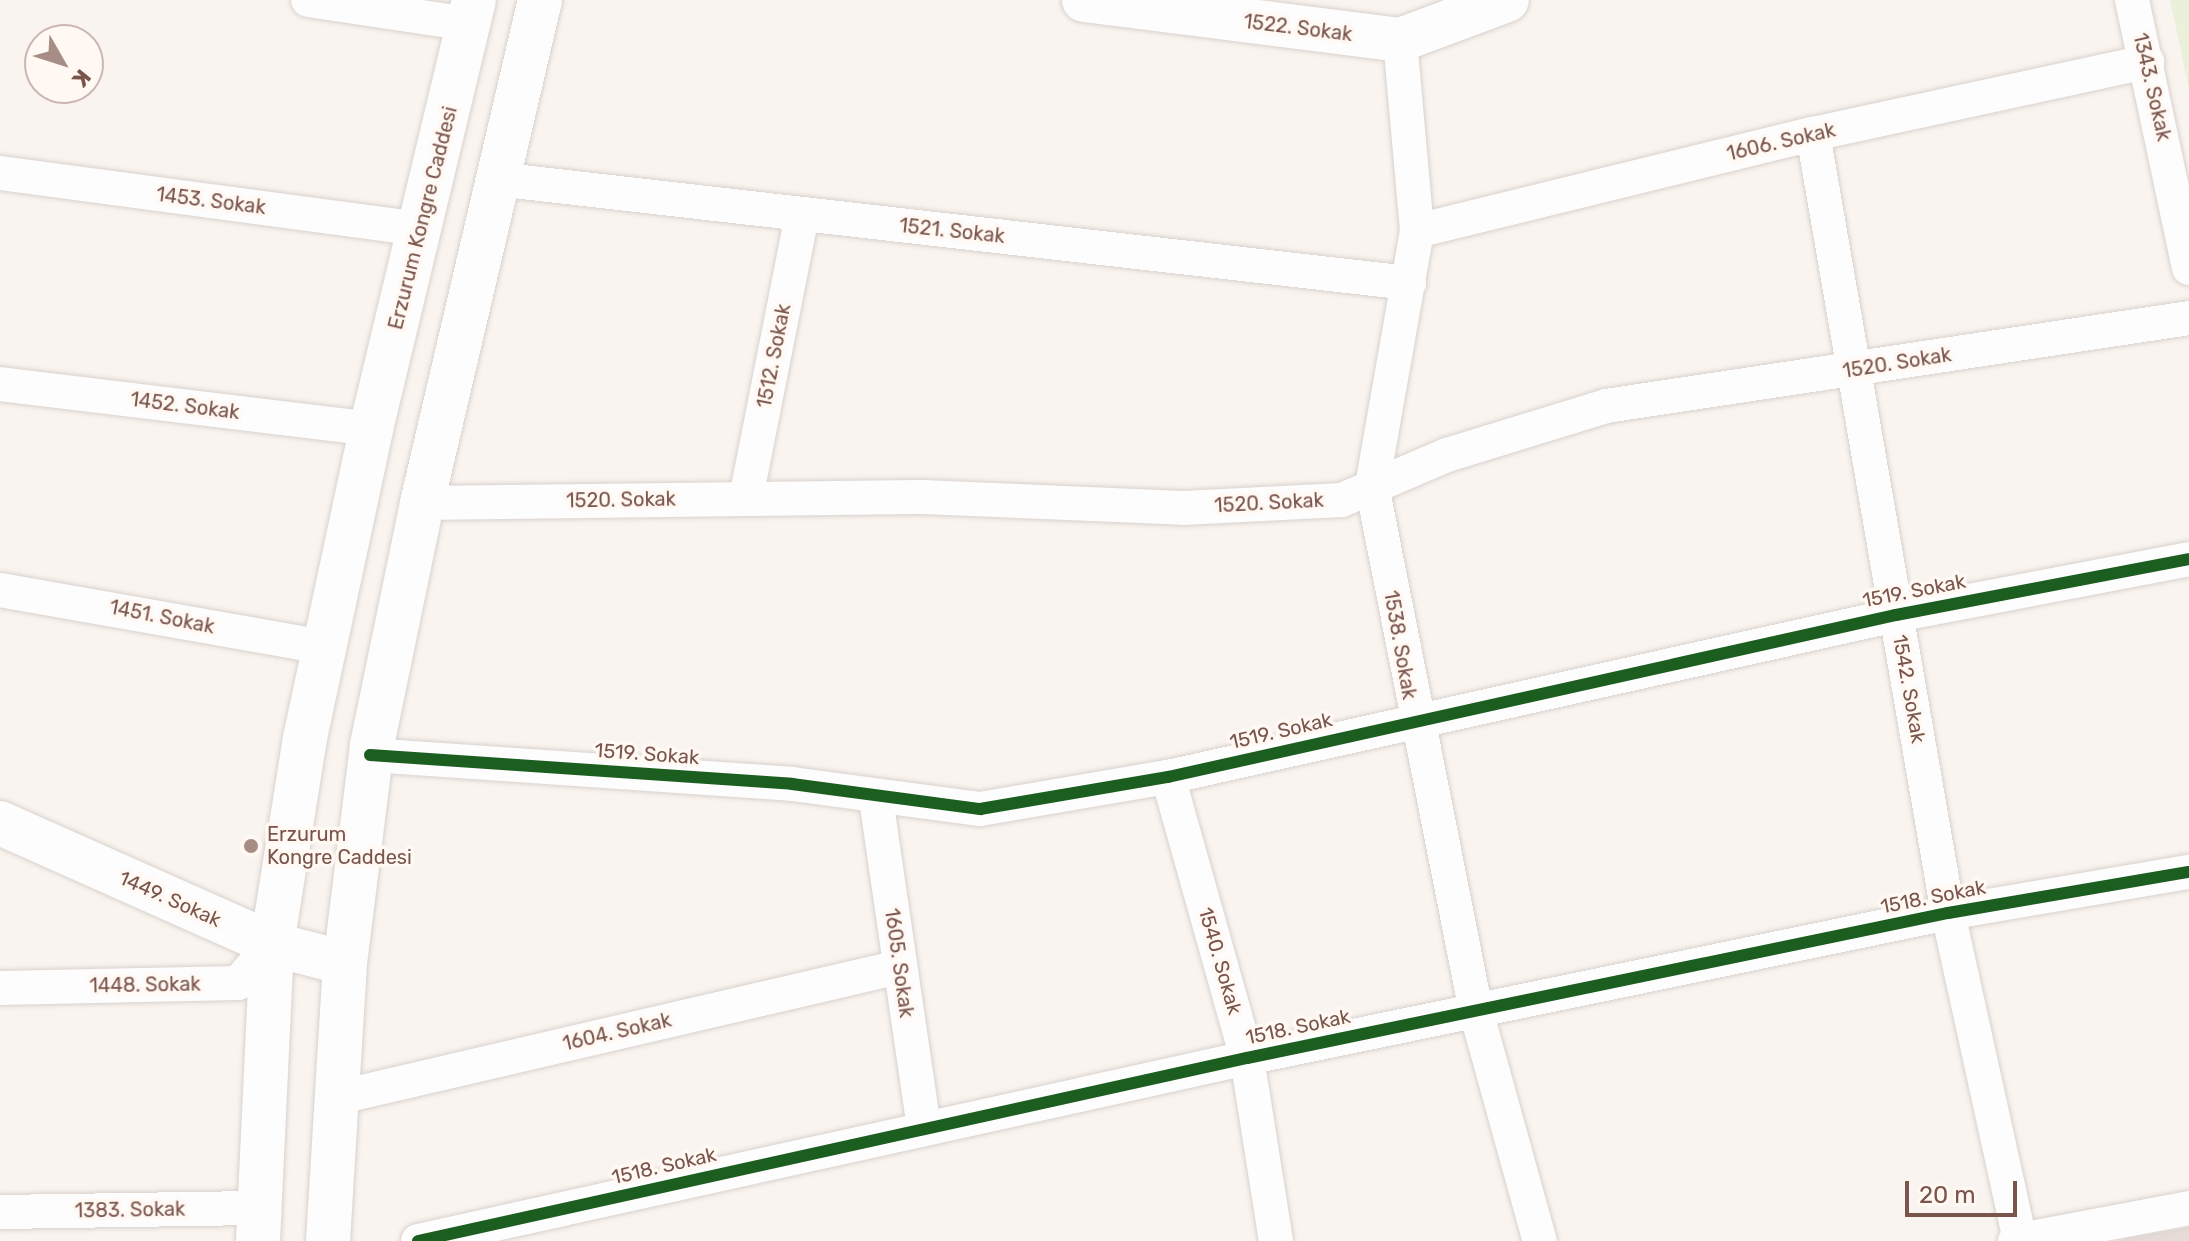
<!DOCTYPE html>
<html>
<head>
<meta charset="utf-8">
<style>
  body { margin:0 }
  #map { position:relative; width:2189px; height:1241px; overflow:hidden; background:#f9f4ef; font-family:Rubik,sans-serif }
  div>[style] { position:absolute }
  .green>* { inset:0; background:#eaf0da }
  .building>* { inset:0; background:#e6dbd6 }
  .roads { filter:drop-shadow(0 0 2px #d9d1cd) drop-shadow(0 0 2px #d9d1cd) }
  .street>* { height:34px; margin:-17px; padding:0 17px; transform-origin:17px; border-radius:17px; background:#fefdfd }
  .secondary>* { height:44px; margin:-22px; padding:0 22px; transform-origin:22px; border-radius:22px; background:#fefdfd }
  .cycleway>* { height:12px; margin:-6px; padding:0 6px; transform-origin:6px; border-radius:6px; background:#1b5e20 }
  .dots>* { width:22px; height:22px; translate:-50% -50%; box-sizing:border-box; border:4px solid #fff8f3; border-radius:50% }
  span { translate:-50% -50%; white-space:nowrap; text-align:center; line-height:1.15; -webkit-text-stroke:7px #fff8f3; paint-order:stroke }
  .street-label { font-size:20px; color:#7a554c }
  .poi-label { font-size:20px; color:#7a554c }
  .left { translate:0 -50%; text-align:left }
  .north { position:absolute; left:24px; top:24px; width:80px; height:80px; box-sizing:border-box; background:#fff8f3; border:2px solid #cab7b0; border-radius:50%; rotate:129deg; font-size:22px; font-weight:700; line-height:32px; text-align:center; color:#7a554c }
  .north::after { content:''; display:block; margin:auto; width:28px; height:36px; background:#a68d85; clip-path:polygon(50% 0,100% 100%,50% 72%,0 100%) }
  .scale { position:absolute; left:1905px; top:1181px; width:112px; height:36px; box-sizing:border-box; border:4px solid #7a554c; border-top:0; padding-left:10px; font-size:24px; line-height:28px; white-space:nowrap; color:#7a554c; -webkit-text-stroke:6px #fff8f3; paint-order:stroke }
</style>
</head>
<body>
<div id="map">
  <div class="green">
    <div style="clip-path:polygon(2170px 0,2189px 0,2189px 89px)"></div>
  </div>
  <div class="building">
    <div style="clip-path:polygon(2189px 1227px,2189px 1241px,2119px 1241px,2127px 1238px)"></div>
  </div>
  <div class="roads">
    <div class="street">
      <div style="left:308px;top:0;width:162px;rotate:8.5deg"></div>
      <div style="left:2132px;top:0;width:274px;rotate:78deg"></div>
      <div style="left:1400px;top:40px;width:192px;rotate:84.9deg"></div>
      <div style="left:1417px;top:231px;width:259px;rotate:100deg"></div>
      <div style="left:1372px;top:486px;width:535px;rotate:78.8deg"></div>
      <div style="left:1476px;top:1011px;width:239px;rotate:74.5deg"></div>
      <div style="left:1813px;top:134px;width:791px;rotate:80.17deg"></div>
      <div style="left:1948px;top:913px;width:336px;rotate:77.6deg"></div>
      <div style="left:0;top:173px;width:425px;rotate:7.6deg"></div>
      <div style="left:496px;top:179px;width:919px;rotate:6.5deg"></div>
      <div style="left:1417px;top:231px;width:408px;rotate:-13.8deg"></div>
      <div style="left:1813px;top:134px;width:342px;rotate:-12.2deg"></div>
      <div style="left:0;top:384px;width:374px;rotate:6.9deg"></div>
      <div style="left:746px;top:498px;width:289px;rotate:-78.8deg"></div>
      <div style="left:422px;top:503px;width:501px;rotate:-0.69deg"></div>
      <div style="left:923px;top:497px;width:260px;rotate:2.4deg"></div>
      <div style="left:1183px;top:508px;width:159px;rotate:-2.9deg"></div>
      <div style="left:1342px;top:500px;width:114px;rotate:-23.2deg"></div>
      <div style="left:1447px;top:455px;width:166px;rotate:-17.1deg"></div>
      <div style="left:1606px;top:406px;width:590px;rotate:-8.58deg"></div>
      <div style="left:0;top:590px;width:329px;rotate:10deg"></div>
      <div style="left:370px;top:755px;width:423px;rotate:3.9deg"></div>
      <div style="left:792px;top:784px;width:190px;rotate:7.6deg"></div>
      <div style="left:980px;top:809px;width:191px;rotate:-9.7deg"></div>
      <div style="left:1168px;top:777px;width:746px;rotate:-12.55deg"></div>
      <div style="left:1896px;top:615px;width:298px;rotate:-10.8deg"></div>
      <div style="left:1168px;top:777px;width:292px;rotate:74.3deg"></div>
      <div style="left:1247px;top:1058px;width:185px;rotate:81deg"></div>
      <div style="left:876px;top:799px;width:331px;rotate:81.7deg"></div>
      <div style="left:0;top:988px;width:238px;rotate:-1.2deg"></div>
      <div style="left:238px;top:983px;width:52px;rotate:-48.9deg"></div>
      <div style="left:336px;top:1098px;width:578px;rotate:-13.1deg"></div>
      <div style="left:0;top:1212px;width:259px;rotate:-0.9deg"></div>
      <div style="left:418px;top:1241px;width:849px;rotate:-12.45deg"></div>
      <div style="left:1247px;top:1058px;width:716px;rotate:-11.69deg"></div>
      <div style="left:1948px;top:913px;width:244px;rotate:-9.7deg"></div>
      <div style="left:2015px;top:1241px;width:177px;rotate:-10.7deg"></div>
    </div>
    <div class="secondary">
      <div style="left:1084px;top:0;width:319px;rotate:7.2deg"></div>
      <div style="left:1400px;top:40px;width:114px;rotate:-20.5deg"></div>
      <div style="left:0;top:823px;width:298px;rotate:24deg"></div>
      <div style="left:272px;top:944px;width:75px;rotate:14.6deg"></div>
      <div style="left:258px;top:1241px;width:297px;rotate:-87.3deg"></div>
      <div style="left:272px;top:944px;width:209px;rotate:-80.9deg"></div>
      <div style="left:305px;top:738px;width:316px;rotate:-77.9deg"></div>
      <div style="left:371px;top:429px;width:441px;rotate:-76.5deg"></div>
      <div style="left:328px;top:1241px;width:279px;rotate:-86.5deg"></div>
      <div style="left:345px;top:963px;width:220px;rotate:-82.9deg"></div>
      <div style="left:372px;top:745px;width:247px;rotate:-78.3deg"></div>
      <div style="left:422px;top:503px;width:517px;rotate:-76.8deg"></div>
    </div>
  </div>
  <div class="cycleway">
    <div style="left:370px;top:755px;width:423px;rotate:3.9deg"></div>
    <div style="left:792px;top:784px;width:190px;rotate:7.6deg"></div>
    <div style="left:980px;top:809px;width:191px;rotate:-9.7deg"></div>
    <div style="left:1168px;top:777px;width:746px;rotate:-12.55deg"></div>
    <div style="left:1896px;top:615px;width:298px;rotate:-10.8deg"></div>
    <div style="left:418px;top:1241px;width:849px;rotate:-12.45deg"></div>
    <div style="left:1247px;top:1058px;width:716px;rotate:-11.69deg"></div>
    <div style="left:1948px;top:913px;width:244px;rotate:-9.7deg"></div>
  </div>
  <div class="dots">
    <div style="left:251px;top:846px;background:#a68d85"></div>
  </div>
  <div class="street-label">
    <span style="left:1298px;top:28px;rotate:7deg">1522. Sokak</span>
    <span style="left:2152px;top:87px;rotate:77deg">1343. Sokak</span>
    <span style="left:1781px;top:142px;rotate:-13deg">1606. Sokak</span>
    <span style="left:211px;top:201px;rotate:7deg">1453. Sokak</span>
    <span style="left:423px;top:218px;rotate:-76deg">Erzurum Kongre Caddesi</span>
    <span style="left:952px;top:231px;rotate:6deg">1521. Sokak</span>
    <span style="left:774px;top:356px;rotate:-79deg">1512. Sokak</span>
    <span style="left:1897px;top:363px;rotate:-9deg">1520. Sokak</span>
    <span style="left:185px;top:406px;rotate:7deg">1452. Sokak</span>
    <span style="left:621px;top:500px;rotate:-1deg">1520. Sokak</span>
    <span style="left:1269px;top:503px;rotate:-3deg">1520. Sokak</span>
    <span style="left:1914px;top:591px;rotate:-11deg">1519. Sokak</span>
    <span style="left:162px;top:617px;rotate:11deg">1451. Sokak</span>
    <span style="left:1400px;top:645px;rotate:80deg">1538. Sokak</span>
    <span style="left:1909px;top:689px;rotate:80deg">1542. Sokak</span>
    <span style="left:1281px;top:731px;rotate:-13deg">1519. Sokak</span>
    <span style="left:647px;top:754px;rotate:4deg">1519. Sokak</span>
    <span style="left:1933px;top:897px;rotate:-11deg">1518. Sokak</span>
    <span style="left:170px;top:899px;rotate:24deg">1449. Sokak</span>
    <span style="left:1220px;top:961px;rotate:74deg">1540. Sokak</span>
    <span style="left:899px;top:963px;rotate:82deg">1605. Sokak</span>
    <span style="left:145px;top:985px;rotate:-1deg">1448. Sokak</span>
    <span style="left:1298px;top:1027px;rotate:-12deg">1518. Sokak</span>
    <span style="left:617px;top:1032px;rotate:-13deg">1604. Sokak</span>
    <span style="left:664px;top:1166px;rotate:-13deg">1518. Sokak</span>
    <span style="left:130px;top:1210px;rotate:-1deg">1383. Sokak</span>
  </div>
  <div class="poi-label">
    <span class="left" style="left:267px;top:846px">Erzurum<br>Kongre Caddesi</span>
  </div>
  <div class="north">K</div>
  <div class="scale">20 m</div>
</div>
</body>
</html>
